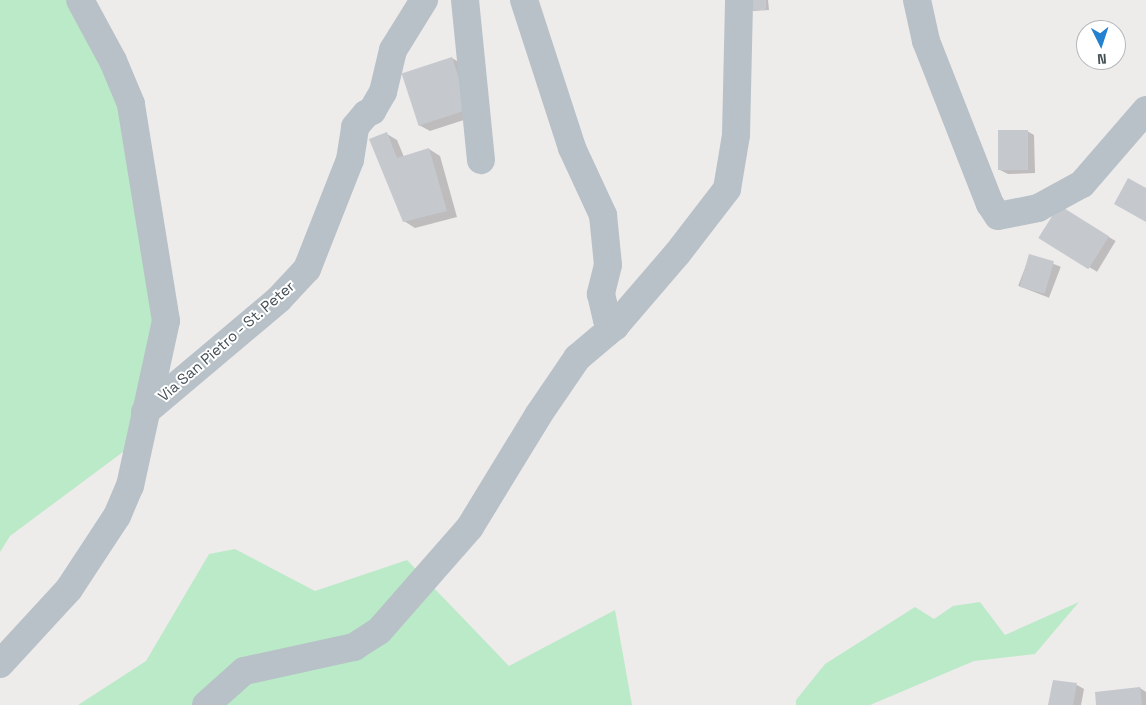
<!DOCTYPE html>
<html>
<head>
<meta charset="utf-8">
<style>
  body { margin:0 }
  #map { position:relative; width:1146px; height:705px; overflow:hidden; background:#eeebeb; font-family:"Space Grotesk",sans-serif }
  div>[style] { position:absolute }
  .green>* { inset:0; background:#bbeac8 }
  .shadow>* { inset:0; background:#0003; transform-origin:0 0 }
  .building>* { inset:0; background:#c5c9ce; transform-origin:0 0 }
  .minor>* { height:28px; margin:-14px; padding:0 14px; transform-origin:14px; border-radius:14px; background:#b7c1c7 }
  span { translate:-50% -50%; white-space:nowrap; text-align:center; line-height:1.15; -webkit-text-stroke:4px #fff; paint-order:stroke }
  .street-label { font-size:15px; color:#455057 }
  .north { position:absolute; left:1076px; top:20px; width:50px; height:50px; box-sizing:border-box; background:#fff; border:1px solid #b5b9bc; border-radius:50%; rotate:176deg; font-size:14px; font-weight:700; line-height:20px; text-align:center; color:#455057 }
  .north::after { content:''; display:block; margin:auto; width:18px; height:22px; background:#2481cf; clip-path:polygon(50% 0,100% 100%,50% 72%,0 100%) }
</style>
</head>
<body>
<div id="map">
  <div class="green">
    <div style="clip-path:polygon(0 0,71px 0,130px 109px,165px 317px,127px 449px,10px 536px,0 552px)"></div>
    <div style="clip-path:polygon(235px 549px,315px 591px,407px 560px,509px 666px,615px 610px,632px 705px,78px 705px,146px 661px,209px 554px)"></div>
    <div style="clip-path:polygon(980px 602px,1005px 635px,1079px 602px,1035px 654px,974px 661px,870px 705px,796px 705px,796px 700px,825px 664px,915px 607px,934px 619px,953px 606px)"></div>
  </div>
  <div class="shadow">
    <div style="clip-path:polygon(749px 0,768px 0,769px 10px,753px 11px)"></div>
    <div style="clip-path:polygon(452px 58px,462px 64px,479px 115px,430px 131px,419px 125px)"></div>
    <div style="clip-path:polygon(1027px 131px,1034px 135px,1035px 173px,1008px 174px,1000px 170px)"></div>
    <div style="clip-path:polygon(387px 134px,397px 140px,404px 157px,429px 149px,440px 156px,457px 217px,415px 228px,404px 221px)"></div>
    <div style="left:1059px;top:207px;width:66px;height:36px;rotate:31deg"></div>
    <div style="left:1030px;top:255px;width:33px;height:33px;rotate:21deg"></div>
    <div style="clip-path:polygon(1077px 685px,1084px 689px,1081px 705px,1050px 705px)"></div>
    <div style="clip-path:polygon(1140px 688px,1146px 692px,1146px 705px,1097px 705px)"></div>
  </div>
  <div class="building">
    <div style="left:748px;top:0;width:18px;height:10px"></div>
    <div style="left:452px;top:57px;width:55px;height:53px;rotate:72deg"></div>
    <div style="left:998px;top:130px;width:30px;height:40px"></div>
    <div style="clip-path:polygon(387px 132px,397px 158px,429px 148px,447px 211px,403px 222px,369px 139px)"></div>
    <div style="clip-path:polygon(1128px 178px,1146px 188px,1146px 222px,1114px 204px)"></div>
    <div style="left:1059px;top:205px;width:59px;height:39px;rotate:32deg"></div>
    <div style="left:1029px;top:254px;width:26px;height:34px;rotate:16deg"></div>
    <div style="clip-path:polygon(1053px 680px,1077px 683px,1073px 705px,1048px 705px)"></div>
    <div style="clip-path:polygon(1140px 687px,1142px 705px,1096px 705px,1095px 692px)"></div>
  </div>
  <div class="minor">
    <div style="left:465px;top:0;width:161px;rotate:84.3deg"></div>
    <div style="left:524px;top:0;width:156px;rotate:72deg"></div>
    <div style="left:572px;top:148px;width:74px;rotate:65.2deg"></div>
    <div style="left:603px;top:215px;width:50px;rotate:84.3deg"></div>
    <div style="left:608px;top:265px;width:30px;rotate:104deg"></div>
    <div style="left:601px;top:294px;width:26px;rotate:77deg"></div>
    <div style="left:607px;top:319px;width:11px;rotate:41deg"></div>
    <div style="left:917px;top:0;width:42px;rotate:77.6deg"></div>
    <div style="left:926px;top:41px;width:175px;rotate:68.6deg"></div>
    <div style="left:990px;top:204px;width:14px;rotate:56deg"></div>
    <div style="left:998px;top:216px;width:41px;rotate:-11.3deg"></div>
    <div style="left:1038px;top:208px;width:50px;rotate:-28.6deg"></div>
    <div style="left:1082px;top:184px;width:98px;rotate:-49.1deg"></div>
    <div style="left:145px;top:412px;width:175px;rotate:-40.1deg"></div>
    <div style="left:279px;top:299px;width:41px;rotate:-47deg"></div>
    <div style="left:307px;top:269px;width:117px;rotate:-68.5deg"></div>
    <div style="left:350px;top:160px;width:33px;rotate:-81deg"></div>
    <div style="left:355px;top:127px;width:17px;rotate:-50deg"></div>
    <div style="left:366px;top:114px;width:7px;rotate:-27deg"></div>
    <div style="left:372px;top:111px;width:22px;rotate:-60deg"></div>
    <div style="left:383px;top:92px;width:43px;rotate:-76.6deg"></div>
    <div style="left:393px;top:50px;width:59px;rotate:-58.2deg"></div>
    <div style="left:0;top:664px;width:102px;rotate:-47.4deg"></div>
    <div style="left:69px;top:589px;width:87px;rotate:-56.7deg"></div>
    <div style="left:117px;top:516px;width:33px;rotate:-67deg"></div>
    <div style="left:130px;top:486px;width:169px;rotate:-77.7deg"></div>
    <div style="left:166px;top:321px;width:220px;rotate:-99.2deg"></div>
    <div style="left:131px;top:104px;width:47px;rotate:-112.7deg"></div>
    <div style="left:113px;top:61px;width:69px;rotate:-118.4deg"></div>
    <div style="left:206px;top:705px;width:51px;rotate:-41.8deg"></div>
    <div style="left:244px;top:671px;width:113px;rotate:-12.3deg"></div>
    <div style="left:354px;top:647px;width:30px;rotate:-33deg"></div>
    <div style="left:379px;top:631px;width:138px;rotate:-48.8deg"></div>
    <div style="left:470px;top:527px;width:132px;rotate:-58.6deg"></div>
    <div style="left:539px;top:414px;width:68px;rotate:-55.8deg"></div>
    <div style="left:577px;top:358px;width:50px;rotate:-40.1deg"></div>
    <div style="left:615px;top:326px;width:95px;rotate:-49.3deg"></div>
    <div style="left:677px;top:254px;width:82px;rotate:-52.4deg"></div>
    <div style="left:727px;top:189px;width:55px;rotate:-80.5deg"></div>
    <div style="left:736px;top:135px;width:135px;rotate:-88.7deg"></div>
  </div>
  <div class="street-label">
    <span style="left:226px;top:341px;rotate:-41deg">Via San Pietro - St. Peter</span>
  </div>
  <div class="north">N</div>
</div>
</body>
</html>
